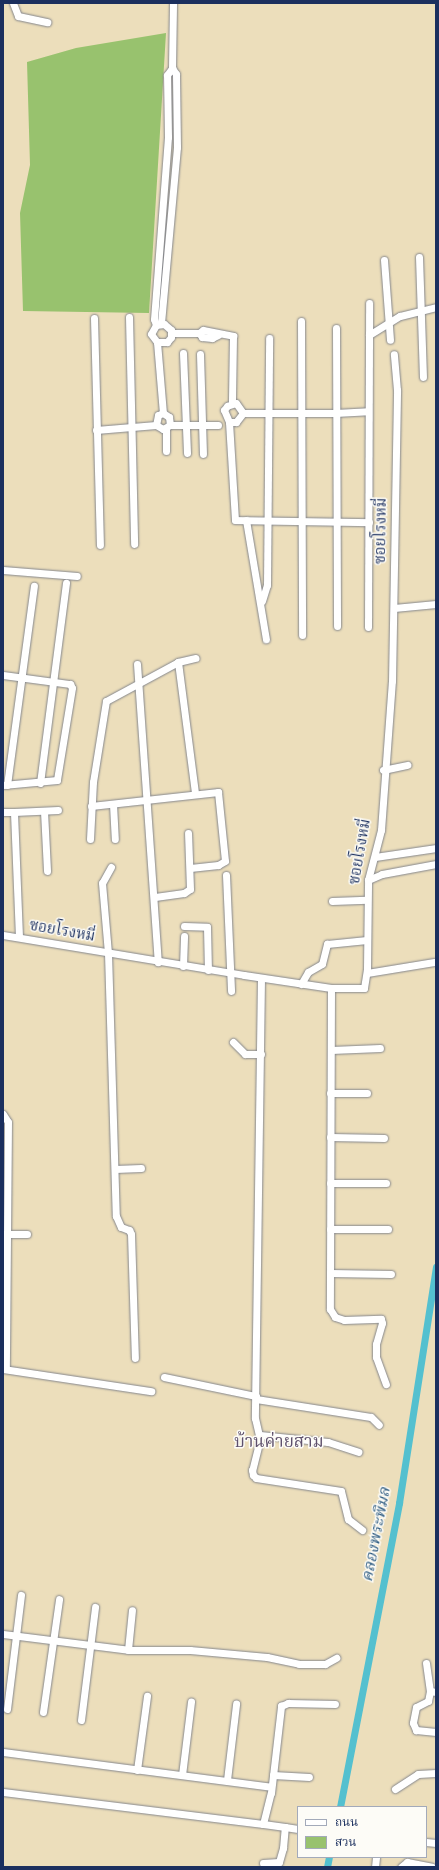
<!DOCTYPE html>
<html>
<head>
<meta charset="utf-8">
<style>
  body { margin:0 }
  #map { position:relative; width:439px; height:1870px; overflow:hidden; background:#ecdebb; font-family:"Sorts Mill Goudy","Noto Serif Thai",serif }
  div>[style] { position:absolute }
  .green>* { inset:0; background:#98c26e }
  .canal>* { height:7px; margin:-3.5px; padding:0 3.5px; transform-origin:3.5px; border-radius:3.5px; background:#54c0cf }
  .roads { filter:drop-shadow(0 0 1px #84868c) drop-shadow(0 0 1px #84868c) }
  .street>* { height:7px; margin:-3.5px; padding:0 3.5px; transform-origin:3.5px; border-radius:3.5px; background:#fff }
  span { translate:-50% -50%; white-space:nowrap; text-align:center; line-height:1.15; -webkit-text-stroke:3px #fdfcf7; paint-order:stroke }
  .street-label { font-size:15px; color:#1b2f5e }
  .water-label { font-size:16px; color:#2c5a80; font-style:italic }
  .quarter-label { font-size:17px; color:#5e506c }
  .frame { position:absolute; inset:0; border:4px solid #1b2f5e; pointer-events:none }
  .legend { position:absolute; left:297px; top:1806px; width:130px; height:52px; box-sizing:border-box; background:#fdfcf7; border:1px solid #a3aaba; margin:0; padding:5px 7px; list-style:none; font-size:12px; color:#1b2f5e }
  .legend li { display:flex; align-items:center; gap:8px; height:20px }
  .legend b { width:20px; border:1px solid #a3aaba }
</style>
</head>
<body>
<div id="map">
  <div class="green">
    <div style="clip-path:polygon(166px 33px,149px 313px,23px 311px,20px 213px,30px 165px,27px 62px,76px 48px)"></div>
  </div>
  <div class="canal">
    <div style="left:340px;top:1807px;width:310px;rotate:-79deg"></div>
    <div style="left:399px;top:1503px;width:239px;rotate:-81.1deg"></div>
    <div style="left:327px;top:1867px;width:10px;rotate:-79deg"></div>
  </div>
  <div class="roads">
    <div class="street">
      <div style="left:13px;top:3px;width:14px;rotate:69deg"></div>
      <div style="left:18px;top:16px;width:30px;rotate:12deg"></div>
      <div style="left:419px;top:257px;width:120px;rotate:88.1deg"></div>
      <div style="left:384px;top:260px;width:80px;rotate:85.7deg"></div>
      <div style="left:129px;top:317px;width:227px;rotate:88.7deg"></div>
      <div style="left:94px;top:318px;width:227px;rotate:88.5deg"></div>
      <div style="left:301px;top:321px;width:314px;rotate:89.8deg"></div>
      <div style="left:161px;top:323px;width:177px;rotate:-84.8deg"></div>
      <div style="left:177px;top:147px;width:73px;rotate:-90.8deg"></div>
      <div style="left:176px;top:74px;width:7px;rotate:-124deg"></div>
      <div style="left:156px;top:325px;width:6px;rotate:-108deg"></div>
      <div style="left:154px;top:319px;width:183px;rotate:-85.6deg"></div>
      <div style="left:168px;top:137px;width:62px;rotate:-90.9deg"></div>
      <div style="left:167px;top:75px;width:9px;rotate:-54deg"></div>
      <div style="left:172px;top:68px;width:65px;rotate:-89.1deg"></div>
      <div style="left:336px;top:328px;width:298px;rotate:89.8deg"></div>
      <div style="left:171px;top:333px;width:28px"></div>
      <div style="left:199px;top:333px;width:5px;rotate:-37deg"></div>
      <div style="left:203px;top:330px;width:31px;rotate:11deg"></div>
      <div style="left:233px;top:336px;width:67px;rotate:90.9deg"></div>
      <div style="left:199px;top:333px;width:5px;rotate:53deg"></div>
      <div style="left:202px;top:337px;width:10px;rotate:6deg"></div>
      <div style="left:212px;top:338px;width:7px;rotate:-27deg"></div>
      <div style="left:369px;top:335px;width:36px;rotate:-32deg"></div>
      <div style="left:400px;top:316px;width:37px;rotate:-14deg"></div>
      <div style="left:157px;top:342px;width:10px"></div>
      <div style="left:167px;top:342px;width:6px;rotate:-51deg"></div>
      <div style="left:171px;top:337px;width:7px;rotate:-90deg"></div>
      <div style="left:171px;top:330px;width:9px;rotate:-139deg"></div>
      <div style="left:164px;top:324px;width:8px;rotate:173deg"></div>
      <div style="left:156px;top:325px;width:10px;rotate:119deg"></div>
      <div style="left:151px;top:334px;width:10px;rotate:53deg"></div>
      <div style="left:157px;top:342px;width:71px;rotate:85.2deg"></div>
      <div style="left:183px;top:353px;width:100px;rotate:87.7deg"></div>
      <div style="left:200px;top:354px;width:100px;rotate:88.3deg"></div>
      <div style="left:243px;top:413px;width:92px"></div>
      <div style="left:335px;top:413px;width:33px;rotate:-3deg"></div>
      <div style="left:229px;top:422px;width:7px"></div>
      <div style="left:236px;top:422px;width:11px;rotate:-52deg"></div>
      <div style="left:243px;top:413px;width:12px;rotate:-125deg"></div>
      <div style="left:236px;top:403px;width:9px;rotate:162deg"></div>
      <div style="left:227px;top:406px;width:5px;rotate:127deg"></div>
      <div style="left:224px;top:410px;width:13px;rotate:67deg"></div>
      <div style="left:229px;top:422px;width:98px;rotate:86.5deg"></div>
      <div style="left:235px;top:520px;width:134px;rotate:0.9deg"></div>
      <div style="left:170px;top:425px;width:48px"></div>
      <div style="left:166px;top:428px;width:23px;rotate:90deg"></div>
      <div style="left:96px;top:430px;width:60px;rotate:-4.8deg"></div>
      <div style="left:156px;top:425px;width:8px;rotate:30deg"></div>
      <div style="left:163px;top:429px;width:8px;rotate:-30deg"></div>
      <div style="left:170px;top:425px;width:8px;rotate:-97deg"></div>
      <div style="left:169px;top:417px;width:7px;rotate:-146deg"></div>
      <div style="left:163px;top:413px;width:5px;rotate:158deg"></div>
      <div style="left:158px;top:415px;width:10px;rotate:101deg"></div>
      <div style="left:246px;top:520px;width:121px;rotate:80.5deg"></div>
      <div style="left:3px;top:570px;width:74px;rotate:4.6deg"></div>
      <div style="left:262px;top:601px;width:17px;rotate:-73deg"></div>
      <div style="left:267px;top:585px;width:247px;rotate:-89.5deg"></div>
      <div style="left:394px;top:608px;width:42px;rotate:-5.4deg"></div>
      <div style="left:368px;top:627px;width:324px;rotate:-89.8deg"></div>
      <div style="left:178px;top:662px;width:132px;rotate:82.6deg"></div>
      <div style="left:137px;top:664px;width:299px;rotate:86deg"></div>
      <div style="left:3px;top:675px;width:68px;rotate:7.7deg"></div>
      <div style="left:70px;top:684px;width:4px;rotate:63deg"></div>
      <div style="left:72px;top:688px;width:93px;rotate:99.3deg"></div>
      <div style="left:57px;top:780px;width:54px;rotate:174.7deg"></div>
      <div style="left:383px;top:770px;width:25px;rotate:-12deg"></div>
      <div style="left:40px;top:783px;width:202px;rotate:-82.6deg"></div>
      <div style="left:7px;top:785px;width:201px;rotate:-82.3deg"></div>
      <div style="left:113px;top:804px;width:35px;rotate:87deg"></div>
      <div style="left:91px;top:806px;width:128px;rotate:-6.3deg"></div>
      <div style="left:218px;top:792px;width:69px;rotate:84.2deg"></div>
      <div style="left:225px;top:861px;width:8px;rotate:150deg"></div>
      <div style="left:218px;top:865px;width:28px;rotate:174deg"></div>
      <div style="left:44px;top:811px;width:60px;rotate:87.1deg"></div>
      <div style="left:3px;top:812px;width:11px"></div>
      <div style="left:90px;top:839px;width:57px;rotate:-87deg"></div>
      <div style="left:93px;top:782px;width:82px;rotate:-80.9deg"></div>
      <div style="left:106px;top:701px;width:82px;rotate:-28.4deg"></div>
      <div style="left:178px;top:662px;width:18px;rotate:-13deg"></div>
      <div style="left:375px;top:857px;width:62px;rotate:-8.4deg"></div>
      <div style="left:111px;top:867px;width:18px;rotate:119deg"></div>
      <div style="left:102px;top:883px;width:70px;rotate:85.1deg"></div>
      <div style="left:108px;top:953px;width:263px;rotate:88.3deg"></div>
      <div style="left:116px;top:1216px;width:12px;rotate:66deg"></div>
      <div style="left:121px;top:1227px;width:9px;rotate:21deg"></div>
      <div style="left:129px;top:1230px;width:4px;rotate:63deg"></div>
      <div style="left:131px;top:1234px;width:124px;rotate:88.2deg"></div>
      <div style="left:226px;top:875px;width:116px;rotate:87.5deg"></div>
      <div style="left:368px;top:880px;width:15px;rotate:-23deg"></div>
      <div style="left:382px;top:874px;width:55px;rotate:-10.5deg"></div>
      <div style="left:155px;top:897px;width:29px;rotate:-8deg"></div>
      <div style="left:184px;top:893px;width:7px;rotate:-34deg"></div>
      <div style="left:190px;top:889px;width:56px;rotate:-92deg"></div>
      <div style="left:332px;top:901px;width:35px;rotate:-2deg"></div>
      <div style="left:184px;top:926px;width:23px;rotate:2deg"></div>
      <div style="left:207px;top:927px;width:43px;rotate:88.7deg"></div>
      <div style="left:3px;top:935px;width:244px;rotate:9.4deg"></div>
      <div style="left:244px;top:975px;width:88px;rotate:8.5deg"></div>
      <div style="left:331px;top:988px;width:33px"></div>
      <div style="left:364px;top:988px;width:20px;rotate:-81deg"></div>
      <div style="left:367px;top:968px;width:88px;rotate:-89.3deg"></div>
      <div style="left:368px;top:880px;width:52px;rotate:-75.4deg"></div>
      <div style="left:381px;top:830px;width:149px;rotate:-85.8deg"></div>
      <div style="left:392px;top:681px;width:291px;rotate:-89deg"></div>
      <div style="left:397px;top:390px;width:36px;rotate:-95deg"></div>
      <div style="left:19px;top:937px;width:125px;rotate:-92.3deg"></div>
      <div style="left:14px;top:812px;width:44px;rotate:-2.6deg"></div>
      <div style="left:183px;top:966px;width:30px;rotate:-88deg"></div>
      <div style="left:367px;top:973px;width:68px;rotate:-9.3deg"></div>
      <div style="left:261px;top:978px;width:440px;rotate:90.8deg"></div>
      <div style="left:255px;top:1418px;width:22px;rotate:77deg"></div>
      <div style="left:260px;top:1439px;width:32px;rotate:104deg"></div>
      <div style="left:252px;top:1470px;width:5px;rotate:79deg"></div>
      <div style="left:253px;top:1475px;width:4px;rotate:45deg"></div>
      <div style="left:256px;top:1478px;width:86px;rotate:8.7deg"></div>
      <div style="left:341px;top:1491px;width:29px;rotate:76deg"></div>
      <div style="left:348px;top:1519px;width:18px;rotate:38deg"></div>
      <div style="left:301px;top:984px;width:14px;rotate:-60deg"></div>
      <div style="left:308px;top:972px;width:16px;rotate:-30deg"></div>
      <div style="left:322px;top:964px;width:21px;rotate:-76deg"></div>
      <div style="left:327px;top:944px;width:40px;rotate:-5.7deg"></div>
      <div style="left:331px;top:988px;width:321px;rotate:90.2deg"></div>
      <div style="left:330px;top:1309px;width:9px;rotate:58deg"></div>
      <div style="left:335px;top:1317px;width:9px;rotate:18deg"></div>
      <div style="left:344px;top:1320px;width:37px;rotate:-2deg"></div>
      <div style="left:381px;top:1319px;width:4px;rotate:76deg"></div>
      <div style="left:382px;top:1323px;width:22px;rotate:106deg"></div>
      <div style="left:376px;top:1344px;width:13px;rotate:90deg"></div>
      <div style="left:376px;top:1357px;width:29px;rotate:70deg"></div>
      <div style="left:233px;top:1042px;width:17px;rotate:45deg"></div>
      <div style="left:245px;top:1054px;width:16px"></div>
      <div style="left:331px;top:1050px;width:49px;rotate:-2.3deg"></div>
      <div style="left:330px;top:1093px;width:37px"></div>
      <div style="left:3px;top:1114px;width:9px;rotate:58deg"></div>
      <div style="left:8px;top:1122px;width:247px;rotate:90.5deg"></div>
      <div style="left:330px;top:1137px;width:54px;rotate:1.1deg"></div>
      <div style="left:115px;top:1169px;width:26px;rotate:-2deg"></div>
      <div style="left:330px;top:1183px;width:56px"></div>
      <div style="left:330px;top:1229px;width:58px"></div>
      <div style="left:3px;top:1234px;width:24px"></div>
      <div style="left:330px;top:1273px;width:61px;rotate:0.9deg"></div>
      <div style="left:3px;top:1369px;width:150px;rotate:8.5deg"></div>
      <div style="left:164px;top:1377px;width:94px;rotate:11.7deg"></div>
      <div style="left:256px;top:1399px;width:116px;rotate:8.9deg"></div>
      <div style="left:371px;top:1417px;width:11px;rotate:45deg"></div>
      <div style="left:260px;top:1435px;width:68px;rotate:5.9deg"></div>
      <div style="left:328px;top:1442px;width:32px;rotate:18deg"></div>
      <div style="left:3px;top:1634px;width:128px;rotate:7.2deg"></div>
      <div style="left:130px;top:1650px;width:60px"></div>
      <div style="left:190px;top:1650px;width:77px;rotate:5.2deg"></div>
      <div style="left:267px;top:1657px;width:33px;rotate:12deg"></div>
      <div style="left:299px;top:1664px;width:26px"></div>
      <div style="left:325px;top:1664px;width:13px;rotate:-29deg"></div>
      <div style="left:128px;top:1650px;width:40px;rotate:-84.3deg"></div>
      <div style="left:426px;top:1663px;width:28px;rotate:82deg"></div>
      <div style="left:430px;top:1691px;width:6px;rotate:9deg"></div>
      <div style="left:430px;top:1691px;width:10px;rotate:101deg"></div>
      <div style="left:428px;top:1701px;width:13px;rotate:153deg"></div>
      <div style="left:416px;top:1707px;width:16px;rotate:101deg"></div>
      <div style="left:413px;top:1723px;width:8px;rotate:67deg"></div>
      <div style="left:416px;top:1730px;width:20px;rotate:6deg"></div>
      <div style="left:7px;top:1709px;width:115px;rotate:-83deg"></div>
      <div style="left:43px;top:1712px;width:114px;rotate:-81.9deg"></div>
      <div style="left:81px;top:1720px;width:114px;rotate:-82.9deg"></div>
      <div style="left:3px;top:1752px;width:270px;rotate:7.4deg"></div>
      <div style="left:137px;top:1770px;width:75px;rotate:-82.3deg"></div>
      <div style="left:182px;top:1775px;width:74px;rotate:-83deg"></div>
      <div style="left:273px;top:1775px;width:36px;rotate:3deg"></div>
      <div style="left:227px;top:1780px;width:77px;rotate:-83.2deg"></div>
      <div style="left:395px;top:1789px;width:27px;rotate:-33deg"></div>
      <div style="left:418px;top:1774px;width:18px;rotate:-3deg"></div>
      <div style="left:3px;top:1792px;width:262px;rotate:7deg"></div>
      <div style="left:285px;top:1827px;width:13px;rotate:9deg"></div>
      <div style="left:426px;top:1842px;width:10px;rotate:6deg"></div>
      <div style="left:263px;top:1863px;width:16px;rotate:-4deg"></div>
      <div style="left:279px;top:1862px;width:15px;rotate:-74deg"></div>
      <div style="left:283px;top:1848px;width:21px;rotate:-85deg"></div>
      <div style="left:285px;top:1827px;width:22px;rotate:-172deg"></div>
      <div style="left:263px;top:1824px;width:32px;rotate:-76deg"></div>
      <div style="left:271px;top:1793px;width:88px;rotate:-83.4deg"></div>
      <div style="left:281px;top:1706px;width:8px;rotate:-23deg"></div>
      <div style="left:288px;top:1703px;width:47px;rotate:1.2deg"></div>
      <div style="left:375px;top:1867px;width:10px;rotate:-84deg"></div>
      <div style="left:401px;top:1867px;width:8px;rotate:-40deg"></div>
      <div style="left:407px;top:1862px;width:25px;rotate:11deg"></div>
    </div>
  </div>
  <div class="street-label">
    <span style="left:382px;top:531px;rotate:-89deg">ซอยโรงหมี่</span>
    <span style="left:361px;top:852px;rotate:-80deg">ซอยโรงหมี่</span>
    <span style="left:62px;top:932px;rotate:10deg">ซอยโรงหมี่</span>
  </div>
  <div class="water-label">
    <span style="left:378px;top:1535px;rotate:-79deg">คลองพระพิมล</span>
  </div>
  <div class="quarter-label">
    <span style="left:279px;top:1444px">บ้านค่ายสาม</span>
  </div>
  <div class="frame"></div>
  <ul class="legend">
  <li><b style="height:5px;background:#fff"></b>ถนน</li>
  <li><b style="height:11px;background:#98c26e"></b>สวน</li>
  </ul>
</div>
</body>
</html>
